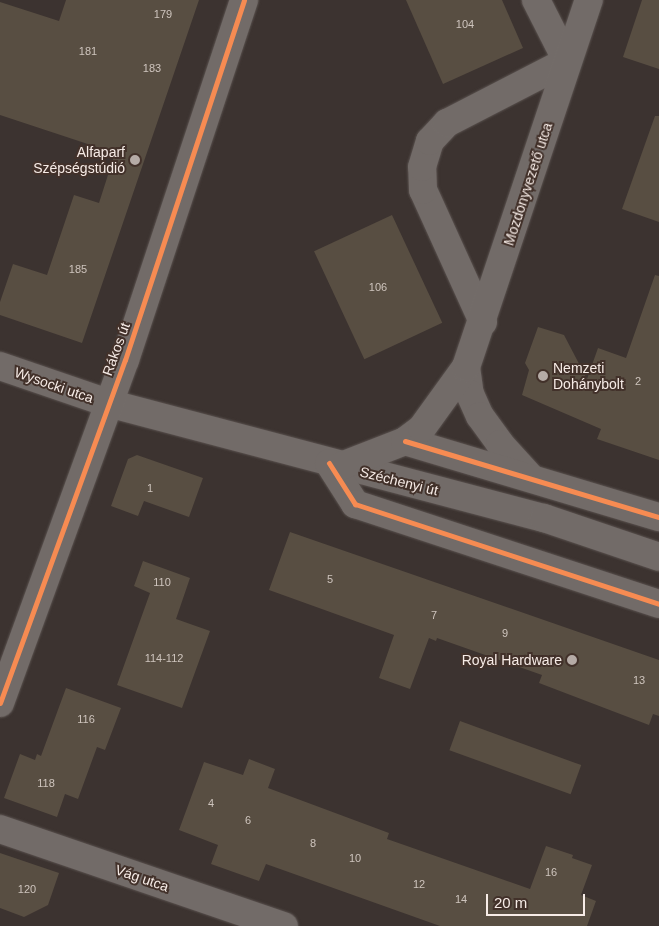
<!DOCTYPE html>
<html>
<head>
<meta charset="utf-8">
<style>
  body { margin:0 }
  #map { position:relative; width:659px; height:926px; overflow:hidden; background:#3c3330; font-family:Helvetica,sans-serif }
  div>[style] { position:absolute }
  .building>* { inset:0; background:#584e42; transform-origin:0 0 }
  .roads { filter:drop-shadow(0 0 1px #59514e) drop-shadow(0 0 1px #59514e) }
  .minor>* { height:28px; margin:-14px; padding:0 14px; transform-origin:14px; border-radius:14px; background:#726b68 }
  .cycleway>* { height:5px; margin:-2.5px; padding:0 2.5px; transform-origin:2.5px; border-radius:2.5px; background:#f68b52 }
  .dots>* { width:14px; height:14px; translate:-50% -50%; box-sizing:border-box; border:2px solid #42312a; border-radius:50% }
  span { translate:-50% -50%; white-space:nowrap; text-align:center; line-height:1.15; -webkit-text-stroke:4px #42312a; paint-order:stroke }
  .number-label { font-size:11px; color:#cec4bd }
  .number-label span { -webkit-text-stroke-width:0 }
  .poi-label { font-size:14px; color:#f6ebe6 }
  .right { translate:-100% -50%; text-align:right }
  .left { translate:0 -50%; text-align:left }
  .street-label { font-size:14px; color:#f6ebe6 }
  .scale { position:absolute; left:486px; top:894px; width:99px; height:22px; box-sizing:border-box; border:2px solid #f6ebe6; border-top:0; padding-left:6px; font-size:15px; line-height:18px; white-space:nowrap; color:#f6ebe6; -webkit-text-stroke:4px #42312a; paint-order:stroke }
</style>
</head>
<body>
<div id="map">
  <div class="building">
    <div style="clip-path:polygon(66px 0,199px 0,82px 343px,0 315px,0 302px,13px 264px,47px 275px,74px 195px,99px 203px,115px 153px,0 115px,0 2px,59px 21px)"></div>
    <div style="clip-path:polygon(406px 0,502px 0,523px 48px,443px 84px)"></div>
    <div style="clip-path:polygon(642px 0,659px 0,659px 69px,623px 57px)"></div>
    <div style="clip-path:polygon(655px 116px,659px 116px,659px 222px,622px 209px)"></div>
    <div style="left:392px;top:215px;width:119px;height:86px;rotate:65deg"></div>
    <div style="clip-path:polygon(655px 275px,659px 276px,659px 460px,597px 439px,601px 429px,522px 395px,529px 370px,525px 363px,538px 327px,564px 335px,587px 379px,598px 348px,626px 358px)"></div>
    <div style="clip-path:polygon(137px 455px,203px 478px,189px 517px,144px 501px,138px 516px,111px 506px,128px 459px)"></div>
    <div style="clip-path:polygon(290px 532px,659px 660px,659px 716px,653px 714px,649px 725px,539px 683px,542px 675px,437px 638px,436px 641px,429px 638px,410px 689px,379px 678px,394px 635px,269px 590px)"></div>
    <div style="clip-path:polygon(143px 561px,190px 578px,176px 619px,210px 631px,182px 708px,117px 685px,150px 593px,134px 586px)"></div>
    <div style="clip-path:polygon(66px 688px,121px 708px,105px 750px,97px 747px,78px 799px,65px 794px,57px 817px,4px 798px,20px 754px,35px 760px,37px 754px,41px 756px)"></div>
    <div style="left:460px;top:721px;width:129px;height:31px;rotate:20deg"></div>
    <div style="clip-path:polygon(249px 759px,275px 769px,268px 788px,389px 833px,387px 839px,530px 889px,546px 846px,573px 855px,572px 858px,592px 865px,581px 895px,596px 901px,587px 926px,440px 926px,266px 864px,259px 881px,211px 864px,218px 845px,179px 830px,204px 762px,243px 775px)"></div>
    <div style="clip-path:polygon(0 853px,59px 873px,48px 905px,24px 917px,0 908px)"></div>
  </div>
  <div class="roads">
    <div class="minor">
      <div style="left:536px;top:0;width:68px;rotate:63.1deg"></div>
      <div style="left:483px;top:322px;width:145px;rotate:-114.4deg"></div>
      <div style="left:423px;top:190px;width:23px;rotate:-92deg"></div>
      <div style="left:422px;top:167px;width:27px;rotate:-73deg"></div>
      <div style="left:430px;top:141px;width:25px;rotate:-47deg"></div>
      <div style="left:447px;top:123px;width:135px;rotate:-27.3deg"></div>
      <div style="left:0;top:366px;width:114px;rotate:18.9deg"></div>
      <div style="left:108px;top:403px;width:451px;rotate:14.8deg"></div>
      <div style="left:544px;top:518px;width:121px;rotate:18.7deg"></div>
      <div style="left:466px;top:367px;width:27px;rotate:82deg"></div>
      <div style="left:470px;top:394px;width:24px;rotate:66deg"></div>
      <div style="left:480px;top:416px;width:34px;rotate:54deg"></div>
      <div style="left:500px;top:444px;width:45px;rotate:47.7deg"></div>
      <div style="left:405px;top:441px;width:265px;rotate:16.7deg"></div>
      <div style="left:329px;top:463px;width:49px;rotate:57.6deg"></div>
      <div style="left:355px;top:504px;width:320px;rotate:18.2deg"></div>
      <div style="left:341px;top:466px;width:69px;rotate:-21.3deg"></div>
      <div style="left:405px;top:441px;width:21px;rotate:-37deg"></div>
      <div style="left:422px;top:428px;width:75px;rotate:-54.2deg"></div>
      <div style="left:466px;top:367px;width:387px;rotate:-71.5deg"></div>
      <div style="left:0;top:703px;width:365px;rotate:-70deg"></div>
      <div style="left:125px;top:360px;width:379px;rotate:-71.7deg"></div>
      <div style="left:0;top:829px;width:300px;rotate:18.9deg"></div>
    </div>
  </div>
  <div class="cycleway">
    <div style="left:405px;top:441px;width:265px;rotate:16.7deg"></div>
    <div style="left:329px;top:463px;width:49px;rotate:57.6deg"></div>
    <div style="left:355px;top:504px;width:320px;rotate:18.2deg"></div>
    <div style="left:0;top:703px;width:365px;rotate:-70deg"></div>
    <div style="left:125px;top:360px;width:379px;rotate:-71.7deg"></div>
  </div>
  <div class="dots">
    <div style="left:135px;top:160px;background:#b5aba6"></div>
    <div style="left:543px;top:376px;background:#b5aba6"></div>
    <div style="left:572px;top:660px;background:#b5aba6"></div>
  </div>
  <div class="number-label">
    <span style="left:163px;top:14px">179</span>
    <span style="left:465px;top:24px">104</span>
    <span style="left:88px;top:51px">181</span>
    <span style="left:152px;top:68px">183</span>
    <span style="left:78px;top:269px">185</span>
    <span style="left:378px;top:287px">106</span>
    <span style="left:638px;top:381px">2</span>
    <span style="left:150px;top:488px">1</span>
    <span style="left:330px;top:579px">5</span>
    <span style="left:162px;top:582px">110</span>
    <span style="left:434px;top:615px">7</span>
    <span style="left:505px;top:633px">9</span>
    <span style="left:164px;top:658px">114-112</span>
    <span style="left:639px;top:680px">13</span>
    <span style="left:86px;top:719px">116</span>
    <span style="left:46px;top:783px">118</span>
    <span style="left:211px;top:803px">4</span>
    <span style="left:248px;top:820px">6</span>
    <span style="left:313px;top:843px">8</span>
    <span style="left:355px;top:858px">10</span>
    <span style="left:551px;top:872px">16</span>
    <span style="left:419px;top:884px">12</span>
    <span style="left:27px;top:889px">120</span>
    <span style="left:461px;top:899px">14</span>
  </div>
  <div class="poi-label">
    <span class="right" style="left:125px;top:160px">Alfaparf<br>Szépségstúdió</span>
    <span class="left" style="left:553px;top:376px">Nemzeti<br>Dohánybolt</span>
    <span class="right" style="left:562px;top:660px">Royal Hardware</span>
  </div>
  <div class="street-label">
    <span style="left:528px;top:184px;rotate:-72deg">Mozdonyvezető utca</span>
    <span style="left:116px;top:349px;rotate:-70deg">Rákos út</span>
    <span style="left:54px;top:385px;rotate:19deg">Wysocki utca</span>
    <span style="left:399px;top:481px;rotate:14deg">Széchenyi út</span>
    <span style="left:142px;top:878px;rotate:19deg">Vág utca</span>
  </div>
  <div class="scale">20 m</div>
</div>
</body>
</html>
